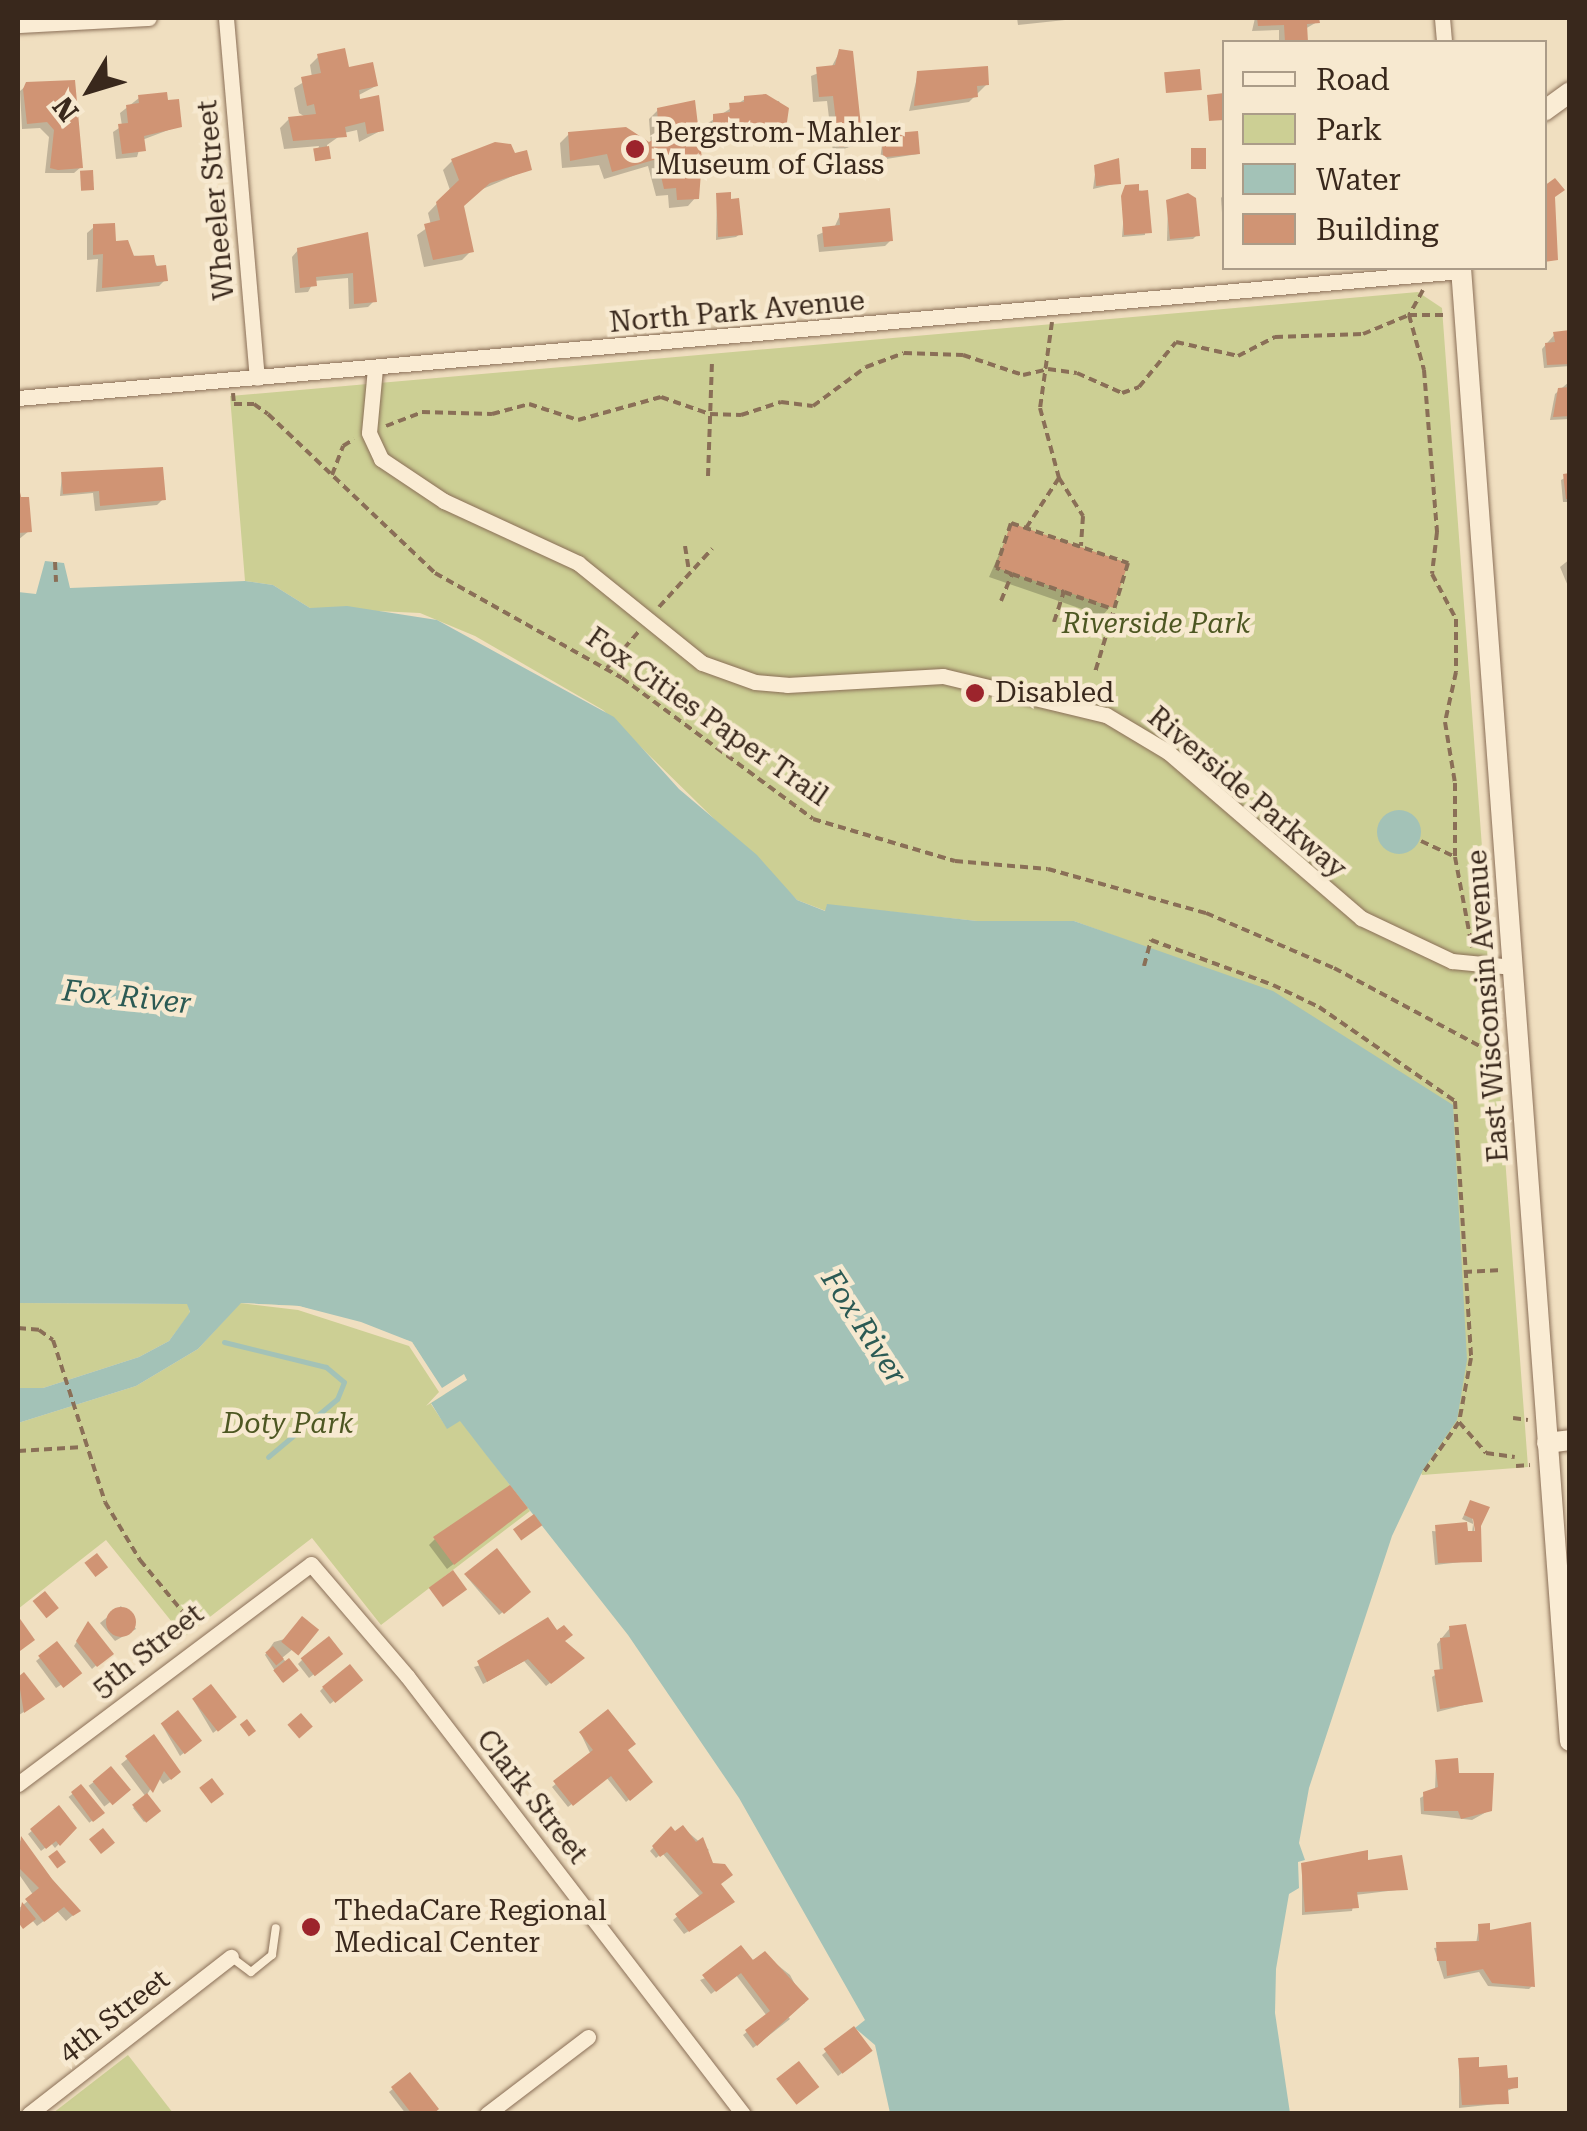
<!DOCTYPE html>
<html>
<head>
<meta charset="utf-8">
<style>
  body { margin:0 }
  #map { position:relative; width:1587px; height:2131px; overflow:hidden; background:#f0dfc0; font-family:"Roboto Serif",serif }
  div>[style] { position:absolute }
  .green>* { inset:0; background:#cccf94 }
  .water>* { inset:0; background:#a3c2b7 }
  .round { border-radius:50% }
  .pier>* { inset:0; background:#f0dfc0 }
  .shadow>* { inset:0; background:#0003; transform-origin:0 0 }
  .stream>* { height:5px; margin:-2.5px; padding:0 2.5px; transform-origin:2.5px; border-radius:2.5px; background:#a3c2b7 }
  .building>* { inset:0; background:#d09474; transform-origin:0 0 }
  .path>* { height:4px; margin-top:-2px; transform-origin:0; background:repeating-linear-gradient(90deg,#8a6f57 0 8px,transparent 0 13px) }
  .roads { filter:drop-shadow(0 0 2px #8a6f57) drop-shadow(0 0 2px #8a6f57) }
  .lane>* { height:8px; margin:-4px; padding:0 4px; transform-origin:4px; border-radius:4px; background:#faecd4 }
  .street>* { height:15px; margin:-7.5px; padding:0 7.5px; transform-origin:7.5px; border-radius:7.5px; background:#faecd4 }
  .secondary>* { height:20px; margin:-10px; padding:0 10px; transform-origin:10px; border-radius:10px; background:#faecd4 }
  .dots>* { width:28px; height:28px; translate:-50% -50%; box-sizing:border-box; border:5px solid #f7e9d0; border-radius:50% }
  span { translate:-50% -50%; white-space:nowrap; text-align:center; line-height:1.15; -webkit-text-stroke:9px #f7e9d0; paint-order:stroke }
  .poi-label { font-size:28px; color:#39281c }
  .left { translate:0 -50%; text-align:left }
  .street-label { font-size:28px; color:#39281c }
  .park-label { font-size:28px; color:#4d5722; font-style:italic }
  .water-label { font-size:30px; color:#2b5a54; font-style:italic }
  .frame { position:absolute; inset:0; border:20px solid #39281c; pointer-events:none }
  .legend { position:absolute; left:1222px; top:40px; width:325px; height:230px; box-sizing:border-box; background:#f7e9d0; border:2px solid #ab9c88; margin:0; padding:12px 18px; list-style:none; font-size:30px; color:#39281c }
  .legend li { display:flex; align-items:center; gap:20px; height:50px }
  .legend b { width:50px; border:2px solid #ab9c88 }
  .north { position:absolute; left:40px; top:40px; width:100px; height:100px; -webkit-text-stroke:8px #f7e9d0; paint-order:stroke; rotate:232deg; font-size:28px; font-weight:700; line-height:40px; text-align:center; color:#39281c }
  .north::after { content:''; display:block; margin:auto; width:35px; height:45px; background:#39281c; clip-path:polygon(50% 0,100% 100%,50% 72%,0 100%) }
</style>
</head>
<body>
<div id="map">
  <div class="green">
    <div style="clip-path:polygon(1418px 292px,1442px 308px,1528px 1467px,1422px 1475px,1183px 961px,1074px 921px,977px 921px,827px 905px,826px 911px,797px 900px,603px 710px,475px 636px,420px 613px,310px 608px,273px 585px,245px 581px,230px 396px)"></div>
    <div style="clip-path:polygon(18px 1303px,188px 1304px,190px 1313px,169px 1341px,139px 1357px,43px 1388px,18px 1388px)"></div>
    <div style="clip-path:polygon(240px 1303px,299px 1306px,412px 1342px,446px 1394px,431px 1404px,447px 1428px,460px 1420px,530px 1511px,381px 1625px,312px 1538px,184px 1637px,106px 1540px,18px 1609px,18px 1423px,136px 1386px,198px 1349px)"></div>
    <div style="clip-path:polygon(128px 2055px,173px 2113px,53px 2113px)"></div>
  </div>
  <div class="water">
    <div style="clip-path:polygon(45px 561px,64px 563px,70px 588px,245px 581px,273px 585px,310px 608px,347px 606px,437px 620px,614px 717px,679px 789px,757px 855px,797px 900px,825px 911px,827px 904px,977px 921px,1074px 921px,1273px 991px,1453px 1105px,1467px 1360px,1457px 1420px,1423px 1470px,1392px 1536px,1309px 1788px,1299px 1843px,1305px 1860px,1298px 1862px,1299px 1888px,1289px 1894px,1276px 1969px,1275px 2013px,1290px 2113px,890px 2113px,875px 2045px,855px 2028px,865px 2020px,739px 1798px,628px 1635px,487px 1456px,460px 1421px,447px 1429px,431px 1403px,445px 1394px,412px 1342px,299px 1306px,241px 1303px,198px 1349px,136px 1386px,18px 1423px,18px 1388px,43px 1388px,139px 1357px,169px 1341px,190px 1312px,187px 1304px,18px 1303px,18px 592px,36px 594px)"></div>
    <div class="round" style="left:1377px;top:810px;width:44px;height:44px"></div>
  </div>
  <div class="pier">
    <div style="clip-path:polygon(240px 1303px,299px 1306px,361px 1322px,412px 1342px,442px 1388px,464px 1374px,467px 1380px,426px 1406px,439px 1392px,409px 1346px,298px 1310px)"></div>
  </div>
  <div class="shadow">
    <div style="clip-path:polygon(1017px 18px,1084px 18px,1018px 25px)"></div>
    <div style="clip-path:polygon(1255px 18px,1317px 18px,1317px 22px,1305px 29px,1306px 42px,1279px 42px,1279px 30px,1252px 31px)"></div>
    <div style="clip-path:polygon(840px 51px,860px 144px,833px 152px,827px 101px,813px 102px,811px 76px,831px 68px)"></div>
    <div style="clip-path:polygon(319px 56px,376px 86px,357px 96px,382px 130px,359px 142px,357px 130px,344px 133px,327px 145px,327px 159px,315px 160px,319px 146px,284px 149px,280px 128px,289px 119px,307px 118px,299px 113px,294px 88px,312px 77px,310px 65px)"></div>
    <div style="clip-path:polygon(918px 73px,987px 84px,969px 102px,909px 111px)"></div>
    <div style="clip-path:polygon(27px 85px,81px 167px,74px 173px,45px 173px,49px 137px,40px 128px,22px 129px,20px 91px)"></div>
    <div style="clip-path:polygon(139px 98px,179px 126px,142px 140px,137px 157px,116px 159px,113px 132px,122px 126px,120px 113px)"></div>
    <div style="clip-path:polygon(745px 99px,779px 101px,788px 125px,782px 135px,776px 142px,707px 142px,708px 123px)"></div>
    <div style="clip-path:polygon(658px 110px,696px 197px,688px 206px,669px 208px,668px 195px,656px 196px,648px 166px,604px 179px,599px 165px,562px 168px,560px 143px,569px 134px,651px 146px,649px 119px)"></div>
    <div style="clip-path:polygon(883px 137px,918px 154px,880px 160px)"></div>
    <div style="clip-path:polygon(452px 161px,529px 169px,478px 191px,462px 206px,471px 251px,462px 260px,424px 267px,417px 235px,431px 225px,428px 213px,450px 190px,443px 170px)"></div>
    <div style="clip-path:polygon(1096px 167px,1118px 183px,1093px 189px)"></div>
    <div style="clip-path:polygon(1126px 187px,1146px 192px,1145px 235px,1122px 237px)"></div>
    <div style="clip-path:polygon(1224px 194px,1224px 228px,1223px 228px,1221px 198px)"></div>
    <div style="clip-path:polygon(717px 196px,740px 234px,736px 237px,716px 240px)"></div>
    <div style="clip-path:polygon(1168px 203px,1197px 235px,1193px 239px,1167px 241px)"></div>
    <div style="clip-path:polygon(840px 215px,891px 240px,885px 246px,819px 252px,817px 235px,834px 228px)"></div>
    <div style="clip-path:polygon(94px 227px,126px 255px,152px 257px,165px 280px,159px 286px,96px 292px,98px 259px,87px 260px,87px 233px)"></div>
    <div style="clip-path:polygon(366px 235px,374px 301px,368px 307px,349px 309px,348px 278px,314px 281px,308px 292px,295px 293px,292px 257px,298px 250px)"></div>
    <div style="clip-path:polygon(1570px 332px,1570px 366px,1544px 368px,1542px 349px,1555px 334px)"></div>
    <div style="clip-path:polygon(1570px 381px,1570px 419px,1550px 420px,1555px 394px)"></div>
    <div style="clip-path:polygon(62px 474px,163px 499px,157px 505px,95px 511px,93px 493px,60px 496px)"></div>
    <div style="clip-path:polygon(1570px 475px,1570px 502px,1563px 502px,1561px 480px)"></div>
    <div style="clip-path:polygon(18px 485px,29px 531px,18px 540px)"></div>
    <div style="clip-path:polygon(1012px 525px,1110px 607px,1102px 616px,989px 577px)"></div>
    <div style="clip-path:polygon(1570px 559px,1570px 591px,1560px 567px)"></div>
    <div style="clip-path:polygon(1470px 1503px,1479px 1560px,1435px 1565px,1432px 1531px,1472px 1534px,1473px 1524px,1462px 1519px)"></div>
    <div style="clip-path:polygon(519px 1514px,447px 1569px,429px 1545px,435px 1539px)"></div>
    <div style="clip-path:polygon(466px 1576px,524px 1595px,499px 1615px)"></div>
    <div style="clip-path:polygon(121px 1606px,136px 1629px,115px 1641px,100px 1623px)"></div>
    <div style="clip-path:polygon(87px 1625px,110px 1653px,92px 1669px,74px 1646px)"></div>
    <div style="clip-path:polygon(1450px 1628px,1480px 1701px,1437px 1712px,1432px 1677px,1440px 1672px,1437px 1644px)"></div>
    <div style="clip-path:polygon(316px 1630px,282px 1658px,296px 1671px,282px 1682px,265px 1655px,274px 1642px)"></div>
    <div style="clip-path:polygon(562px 1641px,578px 1661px,546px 1686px,524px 1661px,483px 1684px,474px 1667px)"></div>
    <div style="clip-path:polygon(57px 1644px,75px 1676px,56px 1688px,36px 1661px)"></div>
    <div style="clip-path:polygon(336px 1657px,309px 1678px,298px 1664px,302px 1660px)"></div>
    <div style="clip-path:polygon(24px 1675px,39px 1702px,19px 1715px,18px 1680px)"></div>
    <div style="clip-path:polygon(356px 1684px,330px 1704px,320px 1691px,323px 1688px)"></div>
    <div style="clip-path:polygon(194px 1701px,230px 1720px,213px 1733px)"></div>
    <div style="clip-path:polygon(162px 1725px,195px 1744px,180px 1756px)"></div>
    <div style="clip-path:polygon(581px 1734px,625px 1750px,650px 1782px,626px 1802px,606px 1777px,568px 1807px,552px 1787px,591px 1755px)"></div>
    <div style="clip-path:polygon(153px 1738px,172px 1778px,163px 1784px,158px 1777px,146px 1796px,158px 1811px,144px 1822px,133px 1808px,146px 1797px,121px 1764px)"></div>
    <div style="clip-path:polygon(1436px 1763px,1457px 1775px,1490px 1810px,1472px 1820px,1421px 1814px,1420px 1798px,1435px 1790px)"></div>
    <div style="left:111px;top:1769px;width:26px;height:28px;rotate:53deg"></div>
    <div style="left:81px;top:1787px;width:33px;height:16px;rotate:51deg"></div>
    <div style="clip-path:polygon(59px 1809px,74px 1828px,55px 1848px,51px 1843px,41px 1851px,28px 1834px)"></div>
    <div style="clip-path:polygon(683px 1828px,709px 1850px,703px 1855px,729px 1905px,684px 1934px,673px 1920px,700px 1897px,662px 1853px,656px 1858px,650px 1851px,671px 1830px,674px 1834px)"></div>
    <div style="clip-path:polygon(20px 1840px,78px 1911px,66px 1921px,57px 1911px,37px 1926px,32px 1920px,18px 1924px,18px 1909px,34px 1896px,18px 1873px)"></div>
    <div style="clip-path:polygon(1366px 1863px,1405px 1889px,1355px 1895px,1352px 1911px,1302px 1915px,1302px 1865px)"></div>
    <div style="clip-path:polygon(1479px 1926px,1532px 1986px,1529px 1989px,1488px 1986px,1479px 1972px,1444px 1979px,1434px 1948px,1476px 1944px)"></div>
    <div style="clip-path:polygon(765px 1955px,790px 1975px,805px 2003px,785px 2013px,790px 2019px,753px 2048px,743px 2035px,767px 2016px,736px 1975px,711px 1994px,700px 1980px)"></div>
    <div style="clip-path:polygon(853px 2030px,866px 2054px,838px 2076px,822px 2055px)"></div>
    <div style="clip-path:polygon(1459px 2061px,1516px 2087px,1505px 2092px,1506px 2103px,1459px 2108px)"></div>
    <div style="clip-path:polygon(409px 2076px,430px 2114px,406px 2114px,389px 2092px)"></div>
  </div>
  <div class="stream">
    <div style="left:224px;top:1342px;width:105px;rotate:13.8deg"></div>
    <div style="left:326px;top:1367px;width:23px;rotate:40deg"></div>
    <div style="left:344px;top:1382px;width:18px;rotate:112deg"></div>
    <div style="left:337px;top:1399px;width:90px;rotate:140deg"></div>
  </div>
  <div class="building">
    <div style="clip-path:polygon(1257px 18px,1319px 18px,1320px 23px,1307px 24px,1308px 42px,1285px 42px,1284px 25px,1258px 26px)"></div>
    <div style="clip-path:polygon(345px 48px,349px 67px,373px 62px,378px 86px,359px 90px,360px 99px,379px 95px,384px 131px,367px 134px,365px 122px,345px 127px,347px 137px,293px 141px,288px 117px,316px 114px,314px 104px,307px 106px,301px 77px,321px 73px,317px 54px)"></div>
    <div style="clip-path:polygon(839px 49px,853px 51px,863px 145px,839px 147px,833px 96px,819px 97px,816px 67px,835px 65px)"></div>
    <div style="clip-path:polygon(988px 66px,989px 85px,977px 86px,978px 97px,914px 106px,917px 71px)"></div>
    <div style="left:1200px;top:69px;width:21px;height:36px;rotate:85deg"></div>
    <div style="clip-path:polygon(75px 80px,83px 168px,58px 170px,50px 168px,54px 130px,47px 122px,27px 124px,23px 89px,26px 82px)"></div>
    <div style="clip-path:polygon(167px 92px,168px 100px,179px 99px,182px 127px,144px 136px,146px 151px,122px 154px,118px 124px,128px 123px,126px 105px,139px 103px,138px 95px)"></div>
    <div style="clip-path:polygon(1224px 93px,1224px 120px,1209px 121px,1207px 95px)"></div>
    <div style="clip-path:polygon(766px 94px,789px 108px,785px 136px,713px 137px,713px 114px,730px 112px,729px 103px,744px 102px,744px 96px)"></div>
    <div style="clip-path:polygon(695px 100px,702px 159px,699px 199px,677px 200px,676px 188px,664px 189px,657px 159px,612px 172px,607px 154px,570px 161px,568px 132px,626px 127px,649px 142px,659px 136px,657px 108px)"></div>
    <div style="left:918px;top:131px;width:23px;height:37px;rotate:85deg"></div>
    <div style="clip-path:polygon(495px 142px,511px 144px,515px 153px,527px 150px,532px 170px,490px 183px,464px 206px,474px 252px,433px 260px,424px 224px,440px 220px,436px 202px,459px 180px,451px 159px)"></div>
    <div style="left:329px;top:146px;width:13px;height:16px;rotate:81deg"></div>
    <div style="left:1206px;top:148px;width:21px;height:15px;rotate:90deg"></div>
    <div style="clip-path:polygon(1119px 158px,1121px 184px,1096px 186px,1094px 165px)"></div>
    <div style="left:93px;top:170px;width:20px;height:13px;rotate:87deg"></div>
    <div style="clip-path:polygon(1555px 178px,1565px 190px,1555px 197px,1558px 260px,1544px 262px,1544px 186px)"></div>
    <div style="clip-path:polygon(1139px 184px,1139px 191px,1148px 190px,1152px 233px,1124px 235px,1121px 196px,1125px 185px)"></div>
    <div style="clip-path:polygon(731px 192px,731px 199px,739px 198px,743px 235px,718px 237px,716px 193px)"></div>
    <div style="clip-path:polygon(1188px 193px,1196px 198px,1200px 236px,1170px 239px,1166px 200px)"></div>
    <div style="clip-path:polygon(890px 208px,893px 241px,824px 247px,822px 227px,840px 225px,839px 213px)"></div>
    <div style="clip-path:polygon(115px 223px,116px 241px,128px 240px,134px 256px,154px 255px,156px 266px,166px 265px,168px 281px,102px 288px,103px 254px,93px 255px,93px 224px)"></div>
    <div style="clip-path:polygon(368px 232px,377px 302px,354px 304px,353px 273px,316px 277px,317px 286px,300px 288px,297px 248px)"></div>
    <div style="clip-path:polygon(1570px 330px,1570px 364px,1547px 365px,1545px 343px,1555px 342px,1553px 332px)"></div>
    <div style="clip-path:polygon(1570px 387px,1570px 416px,1553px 417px,1558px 388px)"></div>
    <div style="clip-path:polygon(163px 467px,166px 500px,100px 506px,99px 491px,63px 494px,61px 472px)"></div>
    <div style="clip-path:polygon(1570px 473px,1570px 499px,1566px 499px,1563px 474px)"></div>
    <div style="clip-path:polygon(18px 482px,21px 497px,29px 497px,32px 532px,18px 533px)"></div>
    <div style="left:1011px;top:523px;width:124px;height:47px;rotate:19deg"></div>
    <div style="clip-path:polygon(510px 1485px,528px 1508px,454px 1565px,433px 1537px)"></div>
    <div style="clip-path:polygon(1470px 1500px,1490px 1507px,1481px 1526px,1482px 1562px,1438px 1563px,1435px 1525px,1467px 1522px,1468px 1531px,1475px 1531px,1473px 1519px,1464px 1515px)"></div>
    <div style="left:534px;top:1514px;width:14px;height:26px;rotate:54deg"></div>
    <div style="clip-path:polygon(497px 1548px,531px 1592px,504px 1614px,464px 1574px)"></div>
    <div style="left:97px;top:1553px;width:18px;height:16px;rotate:52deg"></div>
    <div style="left:453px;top:1570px;width:24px;height:30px;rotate:54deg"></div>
    <div style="left:45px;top:1591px;width:22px;height:16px;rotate:51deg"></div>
    <div class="round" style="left:106px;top:1607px;width:30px;height:30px"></div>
    <div style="clip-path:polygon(18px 1616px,35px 1640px,20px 1651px,18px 1648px)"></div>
    <div style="left:302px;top:1616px;width:22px;height:33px;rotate:39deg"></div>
    <div style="clip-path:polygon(548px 1617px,557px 1630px,564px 1625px,573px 1635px,565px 1641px,585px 1658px,551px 1684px,528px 1659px,487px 1682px,477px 1661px)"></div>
    <div style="clip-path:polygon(88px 1621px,114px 1654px,97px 1667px,76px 1641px)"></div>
    <div style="clip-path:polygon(1466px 1624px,1483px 1702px,1440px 1709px,1434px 1670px,1443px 1669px,1440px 1638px,1450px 1637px,1449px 1626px)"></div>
    <div style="left:329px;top:1636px;width:23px;height:36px;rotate:52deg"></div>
    <div style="left:57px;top:1641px;width:41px;height:24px;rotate:52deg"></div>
    <div style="left:273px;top:1646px;width:17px;height:10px;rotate:50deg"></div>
    <div style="left:289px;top:1658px;width:16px;height:20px;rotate:52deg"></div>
    <div style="left:350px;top:1664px;width:21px;height:36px;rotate:51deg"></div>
    <div style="clip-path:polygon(24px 1672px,45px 1699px,24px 1713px,18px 1677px)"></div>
    <div style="left:211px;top:1684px;width:42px;height:24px;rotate:52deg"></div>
    <div style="clip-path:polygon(608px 1709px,636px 1744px,628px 1750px,653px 1782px,630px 1801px,611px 1776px,573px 1806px,553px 1781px,593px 1750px,579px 1732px)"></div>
    <div style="left:178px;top:1710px;width:39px;height:22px;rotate:52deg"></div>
    <div style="left:301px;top:1713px;width:18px;height:18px;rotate:49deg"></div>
    <div style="left:247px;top:1719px;width:15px;height:9px;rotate:53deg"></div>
    <div style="clip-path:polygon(154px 1734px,181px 1772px,171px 1780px,164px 1771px,153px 1793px,125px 1756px)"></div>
    <div style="clip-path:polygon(1458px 1758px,1459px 1773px,1494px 1773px,1492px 1811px,1461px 1819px,1458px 1811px,1424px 1811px,1423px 1792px,1438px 1787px,1435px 1760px)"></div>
    <div style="left:111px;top:1766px;width:31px;height:24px;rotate:50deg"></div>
    <div style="left:212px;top:1778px;width:20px;height:16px;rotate:53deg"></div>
    <div style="clip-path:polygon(81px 1784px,105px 1813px,93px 1822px,71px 1792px)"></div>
    <div style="left:147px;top:1793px;width:23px;height:19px;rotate:52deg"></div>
    <div style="clip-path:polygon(59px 1805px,77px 1828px,60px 1846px,56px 1841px,46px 1849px,30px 1829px)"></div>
    <div style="clip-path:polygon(683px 1825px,696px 1842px,703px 1837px,713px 1863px,725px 1864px,733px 1875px,721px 1884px,735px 1902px,689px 1932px,675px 1914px,703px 1893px,667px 1852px,660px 1857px,652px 1846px,671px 1826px,675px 1831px)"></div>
    <div style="left:103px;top:1828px;width:19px;height:18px;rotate:51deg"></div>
    <div style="clip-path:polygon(21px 1836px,52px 1879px,81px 1911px,73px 1916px,64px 1907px,44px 1922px,25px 1899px,39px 1888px,18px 1867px)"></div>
    <div style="left:57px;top:1850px;width:15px;height:11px;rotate:53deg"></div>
    <div style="clip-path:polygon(1368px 1850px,1368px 1860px,1402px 1855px,1408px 1890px,1357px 1892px,1359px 1908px,1305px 1912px,1301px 1863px)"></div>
    <div style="clip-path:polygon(22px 1902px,36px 1919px,23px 1929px,18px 1922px)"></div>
    <div style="clip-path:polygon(1531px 1922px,1535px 1987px,1492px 1983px,1483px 1969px,1447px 1976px,1446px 1961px,1437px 1961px,1436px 1942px,1479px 1941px,1478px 1924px,1490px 1923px,1490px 1930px)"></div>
    <div style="clip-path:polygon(741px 1945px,753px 1960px,765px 1951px,809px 1999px,757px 2046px,745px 2030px,770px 2011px,741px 1973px,716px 1992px,702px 1975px)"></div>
    <div style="left:854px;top:2026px;width:31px;height:38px;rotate:53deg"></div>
    <div style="clip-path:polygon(1479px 2057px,1479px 2067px,1507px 2065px,1508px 2078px,1518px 2077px,1518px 2088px,1508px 2089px,1509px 2104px,1462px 2105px,1458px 2058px)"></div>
    <div style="left:799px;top:2061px;width:33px;height:29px;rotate:52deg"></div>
    <div style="clip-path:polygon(410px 2072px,439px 2109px,433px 2114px,412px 2114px,391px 2087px)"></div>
  </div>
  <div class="path">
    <div style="left:1423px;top:290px;width:29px;rotate:119deg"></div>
    <div style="left:1409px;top:315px;width:57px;rotate:74.7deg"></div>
    <div style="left:1424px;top:370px;width:163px;rotate:85.4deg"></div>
    <div style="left:1437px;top:532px;width:42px;rotate:96.8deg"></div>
    <div style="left:1432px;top:574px;width:51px;rotate:61.9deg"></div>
    <div style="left:1456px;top:619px;width:53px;rotate:90deg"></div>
    <div style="left:1456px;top:672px;width:51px;rotate:102.4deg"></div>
    <div style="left:1445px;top:722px;width:62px;rotate:80.7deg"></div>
    <div style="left:1455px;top:783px;width:74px;rotate:90deg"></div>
    <div style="left:1455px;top:857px;width:92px;rotate:79.3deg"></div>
    <div style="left:1052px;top:322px;width:87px;rotate:97.9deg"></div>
    <div style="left:1040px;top:408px;width:73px;rotate:74.8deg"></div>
    <div style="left:1059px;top:478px;width:45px;rotate:57.7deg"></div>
    <div style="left:1083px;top:516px;width:30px;rotate:94deg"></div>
    <div style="left:233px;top:393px;width:11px;rotate:85deg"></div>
    <div style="left:234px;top:404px;width:20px"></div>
    <div style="left:254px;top:404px;width:17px;rotate:36deg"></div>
    <div style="left:268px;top:414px;width:231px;rotate:43.6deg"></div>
    <div style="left:435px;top:573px;width:214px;rotate:29.3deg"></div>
    <div style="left:622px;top:678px;width:237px;rotate:36.4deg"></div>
    <div style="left:813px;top:819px;width:148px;rotate:16.5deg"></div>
    <div style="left:955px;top:861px;width:93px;rotate:4.9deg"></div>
    <div style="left:1048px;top:869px;width:164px;rotate:15.6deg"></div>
    <div style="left:1206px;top:913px;width:139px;rotate:23.3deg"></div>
    <div style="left:1334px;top:968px;width:188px;rotate:28.2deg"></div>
    <div style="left:386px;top:426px;width:39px;rotate:-21deg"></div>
    <div style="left:422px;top:412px;width:70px;rotate:1.6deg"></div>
    <div style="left:492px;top:414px;width:38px;rotate:-15deg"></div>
    <div style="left:529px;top:404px;width:52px;rotate:18.1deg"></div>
    <div style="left:578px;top:420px;width:86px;rotate:-15.5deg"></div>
    <div style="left:661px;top:397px;width:52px;rotate:19.1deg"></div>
    <div style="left:710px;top:414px;width:31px;rotate:2deg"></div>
    <div style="left:741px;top:415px;width:42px;rotate:-18deg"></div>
    <div style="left:781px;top:402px;width:32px;rotate:7deg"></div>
    <div style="left:813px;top:406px;width:66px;rotate:-36.3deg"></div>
    <div style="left:866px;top:367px;width:40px;rotate:-20.2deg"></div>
    <div style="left:904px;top:353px;width:59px;rotate:1.9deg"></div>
    <div style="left:963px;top:355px;width:63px;rotate:18.4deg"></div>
    <div style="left:1023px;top:375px;width:26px;rotate:-13deg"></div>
    <div style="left:1048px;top:369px;width:29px;rotate:8deg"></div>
    <div style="left:1077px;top:373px;width:49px;rotate:24deg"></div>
    <div style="left:1122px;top:393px;width:18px;rotate:-19deg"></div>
    <div style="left:1139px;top:387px;width:58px;rotate:-50.6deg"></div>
    <div style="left:1176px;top:342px;width:64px;rotate:12.7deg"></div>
    <div style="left:1238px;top:356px;width:42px;rotate:-27.2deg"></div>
    <div style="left:1275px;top:337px;width:88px;rotate:-2deg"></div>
    <div style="left:1363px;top:334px;width:50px;rotate:-22.4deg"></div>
    <div style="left:1409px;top:315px;width:36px"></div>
    <div style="left:332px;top:475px;width:31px;rotate:-69deg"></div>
    <div style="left:343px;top:446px;width:13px;rotate:-32deg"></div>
    <div style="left:708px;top:476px;width:115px;rotate:-88deg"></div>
    <div style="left:1026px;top:528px;width:60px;rotate:-56.6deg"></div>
    <div style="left:685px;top:546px;width:26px;rotate:81deg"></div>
    <div style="left:55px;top:562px;width:20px;rotate:87deg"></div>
    <div style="left:1012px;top:574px;width:55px;rotate:19.1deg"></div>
    <div style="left:1001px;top:601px;width:29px;rotate:-68deg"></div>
    <div style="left:1012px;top:574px;width:17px;rotate:-159deg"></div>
    <div style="left:996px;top:568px;width:47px;rotate:-71.6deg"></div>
    <div style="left:1011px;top:523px;width:124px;rotate:18.9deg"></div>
    <div style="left:1128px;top:563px;width:114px;rotate:106.8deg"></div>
    <div style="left:659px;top:607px;width:79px;rotate:-47.6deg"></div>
    <div style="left:1054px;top:622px;width:32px;rotate:-72deg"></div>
    <div style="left:1064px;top:592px;width:49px;rotate:19.2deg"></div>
    <div style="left:607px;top:668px;width:50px;rotate:-49deg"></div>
    <div style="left:1421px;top:841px;width:35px;rotate:25deg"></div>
    <div style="left:1144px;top:966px;width:27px;rotate:-75deg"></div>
    <div style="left:1151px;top:940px;width:130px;rotate:20.2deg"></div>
    <div style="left:1273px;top:985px;width:51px;rotate:25.6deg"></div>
    <div style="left:1319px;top:1007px;width:165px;rotate:34.7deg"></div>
    <div style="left:1455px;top:1101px;width:257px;rotate:86.4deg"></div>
    <div style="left:1471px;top:1358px;width:65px;rotate:100.6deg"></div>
    <div style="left:1459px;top:1422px;width:61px;rotate:125deg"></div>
    <div style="left:1464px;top:1272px;width:38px;rotate:-3deg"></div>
    <div style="left:18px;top:1328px;width:21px;rotate:5deg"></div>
    <div style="left:39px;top:1330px;width:17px;rotate:36deg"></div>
    <div style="left:53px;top:1340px;width:170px;rotate:72.2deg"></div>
    <div style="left:105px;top:1502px;width:68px;rotate:58.9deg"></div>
    <div style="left:140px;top:1560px;width:80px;rotate:50.6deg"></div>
    <div style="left:1513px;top:1418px;width:15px;rotate:8deg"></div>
    <div style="left:1459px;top:1422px;width:41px;rotate:48.9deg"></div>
    <div style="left:1486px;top:1453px;width:29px;rotate:8deg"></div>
    <div style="left:18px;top:1451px;width:65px;rotate:-3.5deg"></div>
    <div style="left:1516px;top:1466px;width:14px;rotate:-4deg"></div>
  </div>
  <div class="roads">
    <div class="lane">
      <div style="left:231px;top:1957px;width:25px;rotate:37deg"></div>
      <div style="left:251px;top:1972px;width:27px;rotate:-39deg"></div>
      <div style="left:272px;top:1955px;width:27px;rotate:-82deg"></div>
    </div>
    <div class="street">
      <div style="left:226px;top:18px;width:361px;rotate:85.1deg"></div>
      <div style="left:1442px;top:18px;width:24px;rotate:85deg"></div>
      <div style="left:18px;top:25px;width:131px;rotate:-3.1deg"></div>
      <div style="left:375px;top:368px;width:65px;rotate:95.3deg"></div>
      <div style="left:369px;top:433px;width:29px;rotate:65deg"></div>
      <div style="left:381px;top:459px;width:76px;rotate:33.7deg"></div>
      <div style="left:444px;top:501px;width:148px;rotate:24.8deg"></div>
      <div style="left:578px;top:563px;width:159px;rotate:38.9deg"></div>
      <div style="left:702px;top:663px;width:56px;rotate:19.7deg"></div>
      <div style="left:755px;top:682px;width:32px;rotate:5deg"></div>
      <div style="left:787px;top:685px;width:156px;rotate:-3.3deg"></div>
      <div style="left:943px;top:676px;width:168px;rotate:13.5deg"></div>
      <div style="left:1106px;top:715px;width:72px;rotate:30.8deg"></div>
      <div style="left:1168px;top:752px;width:255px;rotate:40.7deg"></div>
      <div style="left:1361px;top:918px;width:101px;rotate:25.3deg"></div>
      <div style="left:1452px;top:961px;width:61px;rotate:5.6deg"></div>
      <div style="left:18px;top:398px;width:1449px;rotate:-5.03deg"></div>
      <div style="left:18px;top:1784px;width:366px;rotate:-36.9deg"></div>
      <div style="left:311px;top:1564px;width:148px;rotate:49.4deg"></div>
      <div style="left:407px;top:1676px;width:552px;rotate:52.51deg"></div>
      <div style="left:29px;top:2114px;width:256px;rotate:-37.9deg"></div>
      <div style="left:487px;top:2114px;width:127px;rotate:-37.3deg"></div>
    </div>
    <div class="secondary">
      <div style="left:1544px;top:111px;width:32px;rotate:-36deg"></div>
      <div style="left:1461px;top:268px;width:1477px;rotate:85.77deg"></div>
      <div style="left:1547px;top:1443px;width:23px;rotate:-7deg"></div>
    </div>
  </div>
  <div class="dots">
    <div style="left:635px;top:149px;background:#9c242c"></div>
    <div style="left:975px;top:693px;background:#9c242c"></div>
    <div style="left:311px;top:1927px;background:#9c242c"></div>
  </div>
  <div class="poi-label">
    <span class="left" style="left:655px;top:149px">Bergstrom-Mahler<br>Museum of Glass</span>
    <span class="left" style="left:995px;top:693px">Disabled</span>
    <span class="left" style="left:334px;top:1927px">ThedaCare Regional<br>Medical Center</span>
  </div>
  <div class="street-label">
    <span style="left:216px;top:200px;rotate:-95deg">Wheeler Street</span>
    <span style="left:737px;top:312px;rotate:-5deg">North Park Avenue</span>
    <span style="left:707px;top:717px;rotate:35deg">Fox Cities Paper Trail</span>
    <span style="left:1247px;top:793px;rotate:40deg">Riverside Parkway</span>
    <span style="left:1488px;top:1006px;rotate:-94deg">East Wisconsin Avenue</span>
    <span style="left:148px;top:1651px;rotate:-38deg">5th Street</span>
    <span style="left:532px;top:1797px;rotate:52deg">Clark Street</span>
    <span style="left:114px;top:2016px;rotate:-38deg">4th Street</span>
  </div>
  <div class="park-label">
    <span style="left:1156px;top:624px">Riverside Park</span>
    <span style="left:288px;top:1424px">Doty Park</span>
  </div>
  <div class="water-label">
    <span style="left:127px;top:997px;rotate:6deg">Fox River</span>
    <span style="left:864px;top:1327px;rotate:57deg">Fox River</span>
  </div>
  <div class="frame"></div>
  <ul class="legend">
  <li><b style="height:12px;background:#faecd4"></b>Road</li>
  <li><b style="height:28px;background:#cccf94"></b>Park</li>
  <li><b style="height:28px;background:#a3c2b7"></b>Water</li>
  <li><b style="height:28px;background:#d09474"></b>Building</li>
  </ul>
  <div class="north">N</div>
</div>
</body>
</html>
